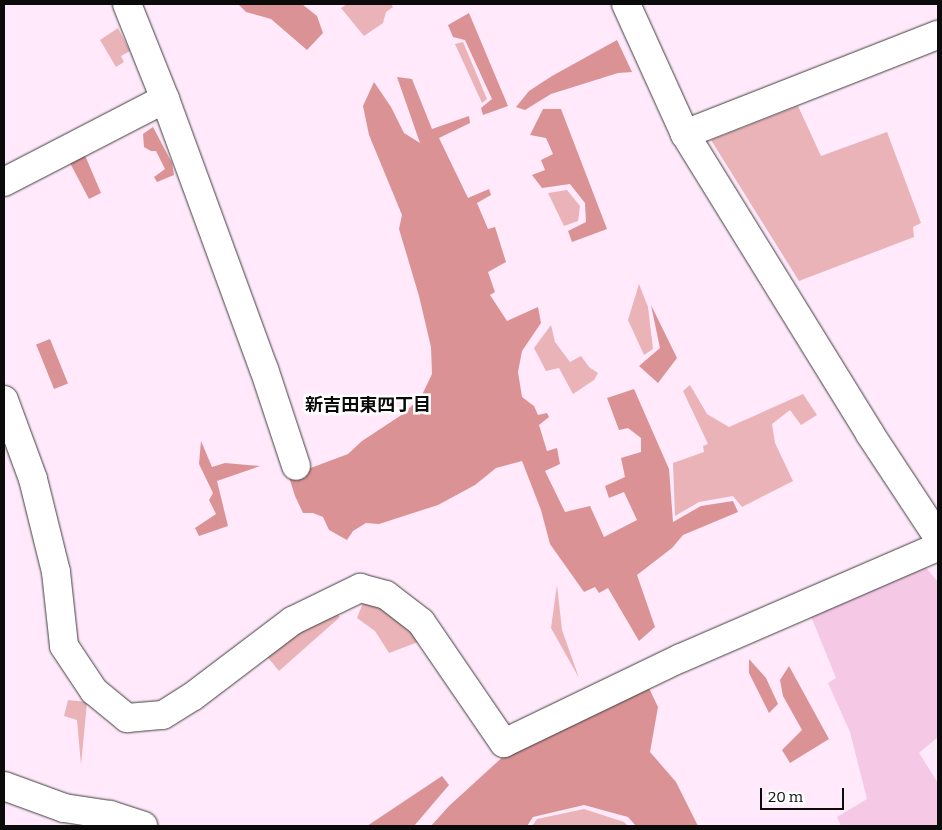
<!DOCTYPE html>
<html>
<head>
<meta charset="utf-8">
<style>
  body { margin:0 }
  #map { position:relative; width:942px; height:830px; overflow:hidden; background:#ffe9fa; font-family:Bitter,"Noto Sans JP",serif }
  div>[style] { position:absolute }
  .farmland>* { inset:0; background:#f5c9e6 }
  .green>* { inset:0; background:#eab3b8 }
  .forest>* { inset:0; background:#db9294; transform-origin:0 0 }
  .roads { filter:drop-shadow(0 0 1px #3e3e3e) drop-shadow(0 0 1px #3e3e3e) }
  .minor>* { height:28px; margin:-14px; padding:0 14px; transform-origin:14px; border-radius:14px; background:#fff }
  span { translate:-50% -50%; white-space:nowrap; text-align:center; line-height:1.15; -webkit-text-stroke:5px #fff; paint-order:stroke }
  .neighbourhood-label { font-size:18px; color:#0b0b0b; font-weight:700 }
  .frame { position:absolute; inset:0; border:5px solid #0b0b0b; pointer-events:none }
  .scale { position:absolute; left:760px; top:788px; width:84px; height:22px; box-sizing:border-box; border:2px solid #0b0b0b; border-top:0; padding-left:6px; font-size:15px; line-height:18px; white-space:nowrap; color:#0b0b0b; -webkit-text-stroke:4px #fff; paint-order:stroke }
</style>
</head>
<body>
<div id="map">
  <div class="farmland">
    <div style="clip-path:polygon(922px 563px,938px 582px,938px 737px,919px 753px,938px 783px,938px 826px,841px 826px,837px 817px,867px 799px,850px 732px,828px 683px,836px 678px,810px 614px)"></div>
  </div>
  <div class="green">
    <div style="clip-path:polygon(347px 4px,391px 4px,393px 7px,386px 12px,383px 23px,364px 36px,341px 8px)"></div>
    <div style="clip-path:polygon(118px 28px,130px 51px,121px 56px,124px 62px,116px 67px,100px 40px)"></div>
    <div style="clip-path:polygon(463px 42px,487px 99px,482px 103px,455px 44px)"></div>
    <div style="clip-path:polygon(798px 106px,821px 156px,887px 132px,921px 223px,913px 227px,914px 237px,799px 281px,711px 140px)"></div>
    <div style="clip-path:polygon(567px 190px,580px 206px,578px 221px,564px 226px,548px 193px)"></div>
    <div style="clip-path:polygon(639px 284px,648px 307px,653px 349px,644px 355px,628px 320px)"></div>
    <div style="clip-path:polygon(551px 325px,555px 342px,570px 362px,581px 356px,589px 367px,598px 373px,594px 380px,573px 394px,559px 368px,546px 371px,534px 348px)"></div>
    <div style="clip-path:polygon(690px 385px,707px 414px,729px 427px,803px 394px,817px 415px,801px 425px,790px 410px,772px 424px,775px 443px,793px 481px,742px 507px,733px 496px,699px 502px,675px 516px,673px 463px,704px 452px,703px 446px,708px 444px,683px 391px)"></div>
    <div style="clip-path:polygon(557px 585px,562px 630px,579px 678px,551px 628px)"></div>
    <div style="clip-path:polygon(365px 598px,402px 620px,418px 642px,389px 653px,375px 631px,357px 618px)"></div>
    <div style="clip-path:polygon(331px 608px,340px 617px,279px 671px,265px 654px)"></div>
    <div style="clip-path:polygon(68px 700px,87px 702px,81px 765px,77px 720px,64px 716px)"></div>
    <div style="clip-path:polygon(584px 809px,624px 822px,628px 826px,532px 826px,537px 819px)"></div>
  </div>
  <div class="forest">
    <div style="clip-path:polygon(238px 4px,302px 4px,317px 16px,323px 33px,307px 50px,271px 19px,246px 12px)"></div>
    <div style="clip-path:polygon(469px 13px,508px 106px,483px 115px,481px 108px,492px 99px,465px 40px,453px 37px,448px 25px)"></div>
    <div style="clip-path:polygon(617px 40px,632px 72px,618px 73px,551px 94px,525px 110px,516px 107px,529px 91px,552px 76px)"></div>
    <div style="clip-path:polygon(397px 77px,412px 79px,432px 129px,469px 116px,470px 123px,439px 138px,468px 198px,489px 189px,491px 195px,477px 203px,488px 229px,495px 227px,506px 262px,488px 272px,495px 292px,490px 295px,507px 321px,538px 307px,541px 323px,522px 351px,518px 372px,522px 397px,534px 406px,538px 415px,547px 413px,549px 417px,539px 425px,547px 451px,557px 448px,560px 464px,545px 471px,565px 512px,590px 506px,604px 537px,637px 520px,624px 492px,609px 498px,605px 486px,625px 477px,621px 458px,641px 452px,641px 438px,628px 428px,619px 430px,607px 398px,634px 389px,669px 469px,673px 522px,701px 506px,733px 501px,738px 512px,683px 535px,672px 548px,637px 575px,655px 627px,639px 641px,608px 588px,599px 593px,595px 587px,584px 592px,550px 544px,541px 510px,522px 461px,496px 468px,475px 485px,438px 505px,379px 524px,366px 523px,353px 531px,347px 540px,329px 530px,323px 517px,313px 513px,303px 513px,295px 496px,283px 458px,308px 469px,348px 454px,362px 441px,403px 414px,421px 397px,432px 374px,431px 347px,419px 296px,399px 229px,402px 215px,369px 135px,363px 106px,374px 82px,391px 107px,404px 133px,420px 143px)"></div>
    <div style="clip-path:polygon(543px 109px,561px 109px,607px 229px,572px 242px,568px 231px,586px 222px,585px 203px,570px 184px,542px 188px,532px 175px,545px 170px,541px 160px,553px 154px,546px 138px,530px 135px)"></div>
    <div style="clip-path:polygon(153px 127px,172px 163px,174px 175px,157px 182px,154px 177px,165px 169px,156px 151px,151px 151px,144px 147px,143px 134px)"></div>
    <div style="clip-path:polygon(84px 153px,101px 193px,89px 199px,69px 161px)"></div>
    <div style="clip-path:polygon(651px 305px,677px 358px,658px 383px,639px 366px,660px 348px)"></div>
    <div style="left:50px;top:339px;width:48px;height:15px;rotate:68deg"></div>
    <div style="clip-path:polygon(201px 441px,212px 467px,225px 463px,260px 466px,217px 481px,228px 526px,199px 536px,195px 528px,216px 514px,209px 500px,213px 493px,199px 464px)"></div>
    <div style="clip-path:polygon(749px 659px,766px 678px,778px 704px,769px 713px,749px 673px)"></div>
    <div style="clip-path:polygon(789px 666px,829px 739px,790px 763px,782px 750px,802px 730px,783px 696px,780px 680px)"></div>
    <div style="clip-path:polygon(647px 684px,658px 707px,650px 752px,676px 782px,698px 826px,636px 826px,628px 817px,584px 805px,533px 817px,527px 826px,431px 826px,449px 806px,507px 753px)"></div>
    <div style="clip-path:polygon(442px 776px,449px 785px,414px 826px,367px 826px)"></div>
  </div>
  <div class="roads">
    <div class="minor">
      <div style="left:127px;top:4px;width:102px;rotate:68.2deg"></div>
      <div style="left:165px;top:99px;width:288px;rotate:69.9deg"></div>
      <div style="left:264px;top:369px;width:102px;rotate:71.7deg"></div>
      <div style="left:626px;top:4px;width:143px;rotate:65.6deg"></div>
      <div style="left:685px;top:134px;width:352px;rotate:58.3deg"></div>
      <div style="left:870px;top:434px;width:123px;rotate:56.6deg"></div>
      <div style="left:685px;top:134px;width:272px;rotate:-21.4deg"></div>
      <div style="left:4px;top:182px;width:181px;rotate:-27.3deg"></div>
      <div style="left:4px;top:400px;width:84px;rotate:69.8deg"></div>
      <div style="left:33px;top:479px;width:96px;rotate:76.1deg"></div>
      <div style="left:56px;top:572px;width:74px;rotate:83.8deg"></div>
      <div style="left:64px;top:646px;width:54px;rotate:56.3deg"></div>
      <div style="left:94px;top:691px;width:43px;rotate:39.3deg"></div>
      <div style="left:127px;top:718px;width:36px;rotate:-5deg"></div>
      <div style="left:163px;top:715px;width:34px;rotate:-32deg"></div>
      <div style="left:192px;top:697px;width:126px;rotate:-37.2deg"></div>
      <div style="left:292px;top:621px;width:76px;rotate:-25.9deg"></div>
      <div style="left:360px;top:588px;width:27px;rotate:15deg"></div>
      <div style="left:386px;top:595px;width:44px;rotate:37.6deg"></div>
      <div style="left:421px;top:622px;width:147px;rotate:55.6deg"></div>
      <div style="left:504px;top:743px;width:196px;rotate:-25.7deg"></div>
      <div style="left:681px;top:658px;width:280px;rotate:-23.4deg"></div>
      <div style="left:4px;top:786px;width:64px;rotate:20.1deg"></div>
      <div style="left:64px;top:808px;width:47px;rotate:8.7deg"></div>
      <div style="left:110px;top:815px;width:35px;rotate:18deg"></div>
    </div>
  </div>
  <div class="neighbourhood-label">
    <span style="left:368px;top:405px">新吉田東四丁目</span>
  </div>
  <div class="frame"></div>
  <div class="scale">20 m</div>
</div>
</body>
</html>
